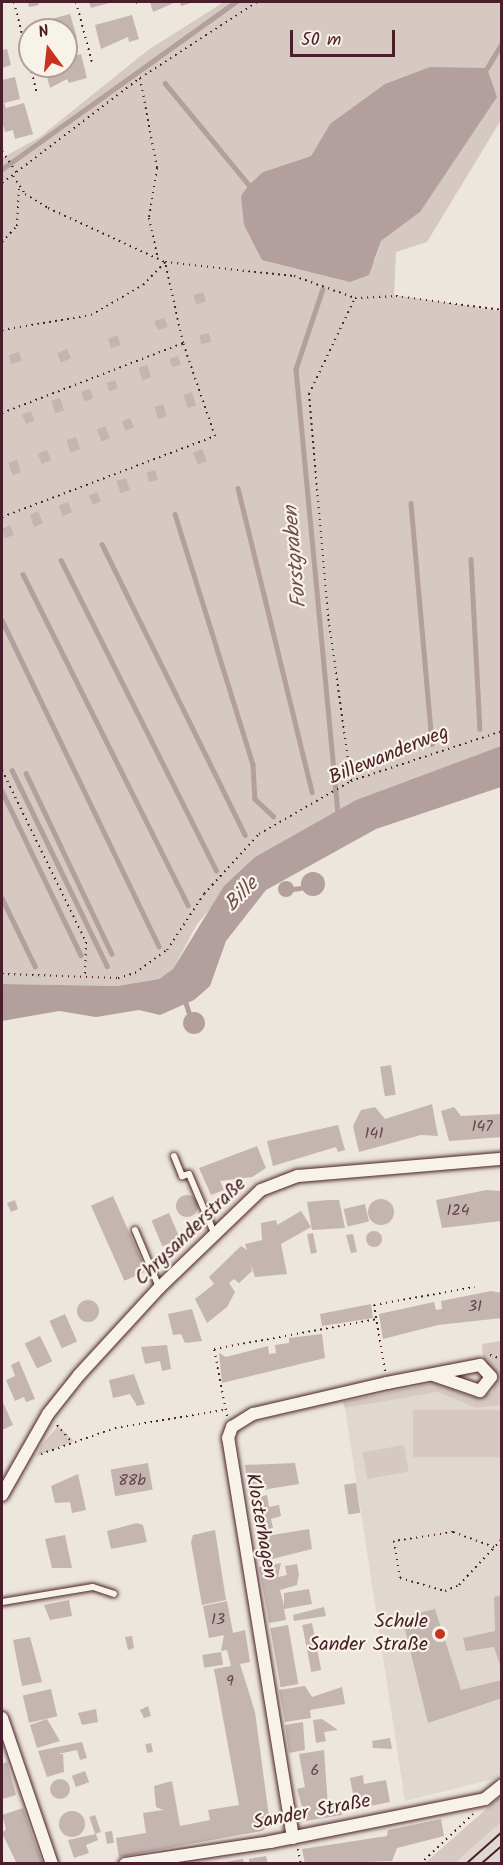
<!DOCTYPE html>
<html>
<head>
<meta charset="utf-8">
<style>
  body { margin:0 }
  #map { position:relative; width:503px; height:1865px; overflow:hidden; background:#ece6dd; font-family:Kalam,sans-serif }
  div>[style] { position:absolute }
  .built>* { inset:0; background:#e0d7d0 }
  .green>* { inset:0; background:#d5c9c2; transform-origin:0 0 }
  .water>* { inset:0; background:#b39f9d }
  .round { border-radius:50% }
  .stream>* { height:4.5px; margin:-2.25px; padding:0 2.25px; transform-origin:2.25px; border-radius:2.25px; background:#b39f9d }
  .building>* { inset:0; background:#c4b5b0; transform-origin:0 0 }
  .path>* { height:2px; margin-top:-1px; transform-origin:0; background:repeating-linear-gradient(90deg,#4a1f2b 0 1.5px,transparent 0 6px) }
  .roads { filter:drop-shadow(0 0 2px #4a1f2b) drop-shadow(0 0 2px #4a1f2b) }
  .lane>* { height:6px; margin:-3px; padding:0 3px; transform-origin:3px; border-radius:3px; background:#f7f3e8 }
  .street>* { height:12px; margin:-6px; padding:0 6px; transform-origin:6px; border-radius:6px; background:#f7f3e8 }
  .tram>* { height:1.5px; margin:-0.75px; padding:0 0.75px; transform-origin:0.75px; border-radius:0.75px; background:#4a1f2b }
  .dots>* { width:16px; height:16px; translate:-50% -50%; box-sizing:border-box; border:3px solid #f7f3e8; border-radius:50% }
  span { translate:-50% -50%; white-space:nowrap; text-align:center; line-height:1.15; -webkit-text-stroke:4.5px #f7f3e8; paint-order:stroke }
  .number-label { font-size:16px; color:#68444c }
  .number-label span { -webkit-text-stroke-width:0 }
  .street-label { font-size:20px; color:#4a1f2b }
  .poi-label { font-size:20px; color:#4a1f2b }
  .right { translate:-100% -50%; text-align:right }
  .water-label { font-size:21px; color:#6f4c53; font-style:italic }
  .frame { position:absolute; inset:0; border:3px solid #4a1f2b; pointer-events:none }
  .north { position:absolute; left:18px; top:18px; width:60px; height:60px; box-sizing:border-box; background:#f7f3e8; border:2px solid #b29e9c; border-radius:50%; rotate:345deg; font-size:16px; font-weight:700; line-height:24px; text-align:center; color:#4a1f2b }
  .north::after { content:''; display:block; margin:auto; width:21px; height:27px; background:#c8321e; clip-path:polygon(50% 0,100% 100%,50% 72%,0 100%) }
  .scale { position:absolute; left:290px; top:30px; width:105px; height:27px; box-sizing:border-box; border:3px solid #4a1f2b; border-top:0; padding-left:8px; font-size:18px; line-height:21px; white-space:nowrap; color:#4a1f2b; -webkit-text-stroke:4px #f7f3e8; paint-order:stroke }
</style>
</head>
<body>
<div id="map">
  <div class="built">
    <div style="clip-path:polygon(439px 1392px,476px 1408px,501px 1405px,502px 1777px,405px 1801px,345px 1408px)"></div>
    <div style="clip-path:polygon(501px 1822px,501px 1863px,455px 1863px)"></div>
  </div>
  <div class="green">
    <div style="clip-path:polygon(evenodd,224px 2px,501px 2px,501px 120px,427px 242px,396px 252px,394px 295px,501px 311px,501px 746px,356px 800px,255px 857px,197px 924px,173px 969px,159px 979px,117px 986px,2px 984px,2px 158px,40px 137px,148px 50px,224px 2px,330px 124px,420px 212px,381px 241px,375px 260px,350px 282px,328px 276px,241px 196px,263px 172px,311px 156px,330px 124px)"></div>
    <div style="clip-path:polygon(501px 1341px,501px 1405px,476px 1408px,438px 1392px,345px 1408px,343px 1402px,434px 1383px,473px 1397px,492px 1393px,498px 1377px,483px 1359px,482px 1344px)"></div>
    <div style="left:501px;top:1410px;width:47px;height:88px;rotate:90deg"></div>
    <div style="clip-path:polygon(58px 1426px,74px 1441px,37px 1456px,41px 1446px)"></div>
    <div style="left:404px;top:1445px;width:27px;height:42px;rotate:80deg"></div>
    <div style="clip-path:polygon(501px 1796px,501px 1822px,455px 1863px,425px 1863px)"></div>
  </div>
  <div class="water">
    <div style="clip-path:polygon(430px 67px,487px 68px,497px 97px,420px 212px,381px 241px,369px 275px,350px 282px,262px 260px,244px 225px,241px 196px,249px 185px,263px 172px,311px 156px,330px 124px,385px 84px)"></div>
    <div style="clip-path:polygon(501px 746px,501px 787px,376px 829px,266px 890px,226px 941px,210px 986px,194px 1000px,160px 1015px,139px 1010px,96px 1017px,59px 1011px,2px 1021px,2px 984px,117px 986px,159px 979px,173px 969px,224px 886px,255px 857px,356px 800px)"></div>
    <div class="round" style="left:301px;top:872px;width:24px;height:24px"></div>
    <div class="round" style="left:278px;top:881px;width:16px;height:16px"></div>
    <div class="round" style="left:183px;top:1012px;width:22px;height:22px"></div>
  </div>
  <div class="stream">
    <div style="left:487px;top:68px;width:29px;rotate:-59deg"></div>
    <div style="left:165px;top:83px;width:132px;rotate:50.5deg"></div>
    <div style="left:2px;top:169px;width:287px;rotate:-35.6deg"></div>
    <div style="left:323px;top:289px;width:84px;rotate:108.6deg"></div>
    <div style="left:296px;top:369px;width:450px;rotate:84.6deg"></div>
    <div style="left:238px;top:488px;width:313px;rotate:76.3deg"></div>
    <div style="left:411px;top:503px;width:242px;rotate:85deg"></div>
    <div style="left:175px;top:514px;width:262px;rotate:72.7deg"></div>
    <div style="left:253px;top:764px;width:35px;rotate:87deg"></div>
    <div style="left:255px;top:799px;width:25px;rotate:43deg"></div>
    <div style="left:102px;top:544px;width:324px;rotate:63.8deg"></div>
    <div style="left:471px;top:559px;width:170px;rotate:87deg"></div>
    <div style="left:61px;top:560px;width:347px;rotate:63.4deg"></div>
    <div style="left:23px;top:574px;width:370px;rotate:63.5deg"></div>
    <div style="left:2px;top:620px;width:362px;rotate:64.3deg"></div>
    <div style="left:12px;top:770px;width:218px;rotate:64.1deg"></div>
    <div style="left:26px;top:773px;width:200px;rotate:64.6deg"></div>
    <div style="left:2px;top:791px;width:182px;rotate:64.3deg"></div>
    <div style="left:293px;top:889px;width:7px;rotate:-8deg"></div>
    <div style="left:2px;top:898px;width:76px;rotate:64.1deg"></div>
    <div style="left:186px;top:1003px;width:9px;rotate:72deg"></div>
  </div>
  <div class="building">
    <div style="clip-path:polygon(28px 2px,38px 2px,39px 5px,29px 7px)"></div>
    <div style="clip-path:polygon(89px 2px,113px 2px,91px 8px)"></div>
    <div style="clip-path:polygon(150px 2px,176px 2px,153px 12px)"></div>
    <div style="clip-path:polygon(180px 2px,194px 2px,181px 6px)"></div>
    <div style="clip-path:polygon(70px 14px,77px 38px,67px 41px,66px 30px,35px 30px,33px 24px)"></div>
    <div style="clip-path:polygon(132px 15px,139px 39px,129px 42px,128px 37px,101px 49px,95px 25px)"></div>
    <div style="clip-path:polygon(7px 49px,11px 65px,2px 68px,2px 50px)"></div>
    <div style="clip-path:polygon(81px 54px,87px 78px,69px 83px,67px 79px,50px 88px,44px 66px,66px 66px,66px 58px)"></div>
    <div style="clip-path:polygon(15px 77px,20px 99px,4px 103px,6px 108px,24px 103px,33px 134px,15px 139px,13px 130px,5px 132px,2px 121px,2px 80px)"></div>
    <div style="left:203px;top:292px;width:10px;height:10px;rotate:73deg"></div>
    <div style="clip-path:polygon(164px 318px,168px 327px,158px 330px,154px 321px)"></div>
    <div style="left:209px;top:333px;width:9px;height:10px;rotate:77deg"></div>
    <div style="clip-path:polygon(117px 335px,121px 345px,111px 348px,108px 339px)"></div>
    <div style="left:67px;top:349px;width:10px;height:11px;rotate:66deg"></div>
    <div style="left:19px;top:352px;width:9px;height:11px;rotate:72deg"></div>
    <div style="left:178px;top:356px;width:9px;height:9px;rotate:72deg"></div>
    <div style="left:147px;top:365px;width:13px;height:9px;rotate:72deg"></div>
    <div style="left:115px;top:380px;width:9px;height:9px;rotate:72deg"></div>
    <div style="left:90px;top:389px;width:10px;height:9px;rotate:73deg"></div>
    <div style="left:192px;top:392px;width:14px;height:9px;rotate:73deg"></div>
    <div style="left:60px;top:398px;width:13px;height:9px;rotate:72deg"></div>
    <div style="left:163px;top:404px;width:13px;height:9px;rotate:72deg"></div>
    <div style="clip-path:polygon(31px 411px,34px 421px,26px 424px,22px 415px)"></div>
    <div style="left:130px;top:418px;width:10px;height:9px;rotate:66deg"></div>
    <div style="left:105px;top:426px;width:13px;height:9px;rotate:67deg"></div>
    <div style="left:76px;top:437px;width:13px;height:10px;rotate:72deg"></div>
    <div style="left:202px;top:449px;width:13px;height:10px;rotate:67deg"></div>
    <div style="left:47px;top:450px;width:11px;height:10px;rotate:68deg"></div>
    <div style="left:17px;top:460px;width:13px;height:9px;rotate:72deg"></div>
    <div style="left:155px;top:470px;width:10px;height:9px;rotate:73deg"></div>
    <div style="left:126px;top:478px;width:13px;height:10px;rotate:72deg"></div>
    <div style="left:97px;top:492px;width:10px;height:9px;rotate:66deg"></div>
    <div style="left:68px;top:502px;width:11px;height:10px;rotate:68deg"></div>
    <div style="clip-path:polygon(38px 511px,43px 523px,34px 527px,30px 515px)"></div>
    <div style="clip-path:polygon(10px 525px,14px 535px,5px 538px,2px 529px)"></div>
    <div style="left:391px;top:1065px;width:30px;height:11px;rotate:81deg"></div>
    <div style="clip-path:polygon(432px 1104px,438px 1136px,421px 1135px,359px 1152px,353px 1126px,361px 1110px,375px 1107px,385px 1119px)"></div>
    <div style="clip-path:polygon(454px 1107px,461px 1116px,502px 1114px,502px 1137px,449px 1141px,441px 1111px)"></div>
    <div style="clip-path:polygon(338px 1125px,345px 1150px,338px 1152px,336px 1147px,273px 1166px,267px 1141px)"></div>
    <div style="clip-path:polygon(257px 1146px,266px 1168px,252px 1177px,220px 1181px,224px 1190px,211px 1195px,199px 1168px)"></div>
    <div style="clip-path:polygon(487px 1190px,500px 1191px,502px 1221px,442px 1228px,436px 1200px)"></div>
    <div class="round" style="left:176px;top:1195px;width:22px;height:22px"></div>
    <div style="left:113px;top:1196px;width:82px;height:24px;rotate:66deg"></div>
    <div class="round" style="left:368px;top:1199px;width:26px;height:26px"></div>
    <div style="clip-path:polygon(15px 1200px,18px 1209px,11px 1212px,7px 1203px)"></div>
    <div style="clip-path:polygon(328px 1200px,339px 1200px,345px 1228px,312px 1230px,307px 1202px)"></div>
    <div style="left:365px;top:1204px;width:18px;height:22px;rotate:77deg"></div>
    <div style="clip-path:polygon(301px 1211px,311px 1227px,281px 1244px,287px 1274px,255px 1277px,250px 1263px,252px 1271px,239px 1283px,234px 1279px,229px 1283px,235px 1292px,227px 1307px,207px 1323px,195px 1299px,214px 1284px,209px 1277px,241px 1246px,247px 1250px,245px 1244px,262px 1240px,261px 1223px,276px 1220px,277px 1225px)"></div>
    <div style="left:169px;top:1213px;width:28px;height:19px;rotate:67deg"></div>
    <div class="round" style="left:366px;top:1231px;width:16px;height:16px"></div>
    <div style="left:313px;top:1233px;width:20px;height:6px;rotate:79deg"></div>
    <div style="clip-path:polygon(353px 1234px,357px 1252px,351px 1253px,346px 1235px)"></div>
    <div style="clip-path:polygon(491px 1291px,502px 1293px,502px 1318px,438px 1325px,383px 1339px,379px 1314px,434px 1302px,436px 1310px,442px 1309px,441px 1301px)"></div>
    <div class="round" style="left:77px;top:1300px;width:22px;height:22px"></div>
    <div style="clip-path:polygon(371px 1304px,373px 1318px,322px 1326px,320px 1314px)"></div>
    <div style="clip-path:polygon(192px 1309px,202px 1341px,185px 1343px,181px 1334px,173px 1335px,168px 1314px)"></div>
    <div style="left:65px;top:1314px;width:30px;height:17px;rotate:66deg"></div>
    <div style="clip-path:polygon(322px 1334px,325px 1358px,222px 1383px,219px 1353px,226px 1357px,268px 1346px,269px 1354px,276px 1353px,275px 1345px,289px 1343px,289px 1338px)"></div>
    <div style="left:40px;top:1336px;width:28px;height:17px;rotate:64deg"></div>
    <div style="clip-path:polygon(167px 1345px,171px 1369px,162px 1371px,160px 1361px,145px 1364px,141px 1347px)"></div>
    <div style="clip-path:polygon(19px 1361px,35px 1399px,26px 1402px,24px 1397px,15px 1401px,6px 1380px,15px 1376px,11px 1365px)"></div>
    <div style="clip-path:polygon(134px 1374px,145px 1404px,137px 1406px,130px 1394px,113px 1398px,109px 1380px)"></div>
    <div style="clip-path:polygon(2px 1400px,13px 1425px,2px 1430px)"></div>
    <div style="left:148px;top:1463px;width:27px;height:38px;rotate:80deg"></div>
    <div style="clip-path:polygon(295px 1463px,299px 1484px,249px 1492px,245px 1465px)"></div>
    <div style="clip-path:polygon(78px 1474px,86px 1510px,72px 1513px,70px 1502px,55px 1503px,51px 1486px)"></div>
    <div style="left:356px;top:1483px;width:30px;height:12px;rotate:82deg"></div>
    <div style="clip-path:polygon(267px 1495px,269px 1507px,279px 1505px,281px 1516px,271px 1519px,273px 1528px,258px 1531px,251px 1499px)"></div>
    <div style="clip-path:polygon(137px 1523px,143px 1525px,147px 1542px,111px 1549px,107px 1531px)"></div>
    <div style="clip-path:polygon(309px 1529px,312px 1549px,264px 1561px,260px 1537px)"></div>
    <div style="clip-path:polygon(215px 1530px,226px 1600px,202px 1605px,191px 1542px,193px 1535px)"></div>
    <div style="clip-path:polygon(65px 1535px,72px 1568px,52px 1568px,45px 1539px)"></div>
    <div style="clip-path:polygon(281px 1563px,278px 1577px,287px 1575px,285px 1566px,297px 1564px,299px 1574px,297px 1585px,280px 1590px,284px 1606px,284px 1593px,309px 1589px,312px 1604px,284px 1609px,286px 1620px,269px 1623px,259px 1567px)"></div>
    <div style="clip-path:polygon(502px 1595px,502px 1668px,501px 1668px,494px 1647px,466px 1651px,463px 1638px,495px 1631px,494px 1597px)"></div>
    <div style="clip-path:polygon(69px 1600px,72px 1616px,50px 1620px,44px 1605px)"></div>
    <div style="clip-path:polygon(227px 1601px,233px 1633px,245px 1630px,250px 1662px,240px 1664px,255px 1712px,270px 1824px,262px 1831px,119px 1857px,116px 1838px,146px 1833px,143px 1813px,163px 1810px,156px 1807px,154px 1786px,172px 1781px,180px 1826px,210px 1820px,208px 1810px,239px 1805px,214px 1669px,231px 1666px,227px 1650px,221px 1651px,224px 1635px,209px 1638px,203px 1606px)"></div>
    <div style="clip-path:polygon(324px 1607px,326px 1616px,294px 1621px,293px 1615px)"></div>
    <div style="clip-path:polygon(435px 1609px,461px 1690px,502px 1680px,502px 1698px,428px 1723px,402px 1617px)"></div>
    <div style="left:312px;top:1623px;width:48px;height:10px;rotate:79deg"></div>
    <div style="left:288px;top:1625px;width:60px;height:18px;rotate:80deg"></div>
    <div style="clip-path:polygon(132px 1636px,134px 1648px,128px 1650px,125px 1637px)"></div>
    <div style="clip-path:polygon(30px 1637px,42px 1682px,22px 1686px,13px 1640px)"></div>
    <div style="left:221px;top:1652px;width:13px;height:19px;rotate:81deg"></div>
    <div style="clip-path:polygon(305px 1686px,312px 1697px,342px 1687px,345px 1704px,310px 1710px,311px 1718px,285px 1722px,279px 1690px)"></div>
    <div style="left:51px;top:1689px;width:28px;height:29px;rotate:77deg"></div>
    <div style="clip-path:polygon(148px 1706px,151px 1716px,144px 1718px,140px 1710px)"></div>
    <div style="clip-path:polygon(96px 1709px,98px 1722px,82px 1725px,78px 1713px)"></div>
    <div style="clip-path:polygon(47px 1719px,60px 1741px,37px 1748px,30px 1725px)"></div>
    <div style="clip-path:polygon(322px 1719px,338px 1730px,324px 1732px,326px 1741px,316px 1743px,313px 1720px)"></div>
    <div style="clip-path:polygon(303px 1722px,305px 1750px,289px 1753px,285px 1725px)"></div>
    <div style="clip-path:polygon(390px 1738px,392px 1749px,373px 1748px,372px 1741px)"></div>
    <div style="clip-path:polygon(82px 1742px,87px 1758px,80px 1760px,77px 1750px,58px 1754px,63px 1754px,64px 1772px,47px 1777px,38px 1751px)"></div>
    <div style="left:151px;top:1743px;width:9px;height:6px;rotate:77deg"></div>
    <div style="clip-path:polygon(324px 1750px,328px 1806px,340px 1803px,342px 1815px,306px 1821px,297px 1789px,305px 1787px,299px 1754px)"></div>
    <div style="clip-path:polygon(7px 1762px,16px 1795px,2px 1799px,2px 1764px)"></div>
    <div style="left:85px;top:1771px;width:12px;height:14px;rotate:70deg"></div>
    <div style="clip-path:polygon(363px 1775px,364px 1784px,386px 1780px,390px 1802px,356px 1809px,350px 1778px)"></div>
    <div class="round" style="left:50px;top:1779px;width:20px;height:20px"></div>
    <div style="clip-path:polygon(23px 1808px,35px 1843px,43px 1864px,17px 1864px,2px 1833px,6px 1829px,2px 1815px)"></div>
    <div class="round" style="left:59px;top:1811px;width:26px;height:26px"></div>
    <div style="left:95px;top:1815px;width:18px;height:6px;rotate:71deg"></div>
    <div style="clip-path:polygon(441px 1819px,444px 1836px,397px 1848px,392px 1861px,305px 1864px,302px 1849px,387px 1836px,388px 1830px)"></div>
    <div style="left:112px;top:1831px;width:12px;height:7px;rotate:81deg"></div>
    <div style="clip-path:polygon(96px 1834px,98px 1840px,86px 1845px,89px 1853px,74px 1858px,68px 1840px)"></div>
    <div style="clip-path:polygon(266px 1856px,268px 1864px,249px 1864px,249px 1859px)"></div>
    <div style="clip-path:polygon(243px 1859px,244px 1864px,225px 1864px,225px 1862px)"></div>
  </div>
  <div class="path">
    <div style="left:14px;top:2px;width:66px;rotate:76deg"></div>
    <div style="left:76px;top:2px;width:62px;rotate:75.1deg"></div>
    <div style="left:137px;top:2px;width:3px;rotate:72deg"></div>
    <div style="left:30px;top:66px;width:30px;rotate:76deg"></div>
    <div style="left:140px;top:78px;width:92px;rotate:79.3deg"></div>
    <div style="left:157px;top:168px;width:51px;rotate:99.1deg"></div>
    <div style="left:149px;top:218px;width:42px;rotate:77.6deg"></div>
    <div style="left:2px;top:151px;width:27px;rotate:56deg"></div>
    <div style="left:13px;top:176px;width:22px;rotate:56deg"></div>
    <div style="left:25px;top:194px;width:27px;rotate:31deg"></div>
    <div style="left:48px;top:208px;width:129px;rotate:24.8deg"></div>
    <div style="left:165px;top:262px;width:130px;rotate:6.2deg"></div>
    <div style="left:294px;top:276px;width:65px;rotate:19.8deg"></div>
    <div style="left:355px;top:298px;width:41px;rotate:-2.8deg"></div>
    <div style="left:396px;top:296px;width:107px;rotate:7.5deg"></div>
    <div style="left:2px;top:183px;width:173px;rotate:-37.3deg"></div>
    <div style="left:140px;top:78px;width:140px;rotate:-33deg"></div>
    <div style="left:2px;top:242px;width:22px;rotate:-47deg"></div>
    <div style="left:17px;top:226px;width:38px;rotate:-87deg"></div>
    <div style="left:2px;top:330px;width:90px;rotate:-9.6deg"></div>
    <div style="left:91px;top:315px;width:60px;rotate:-30deg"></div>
    <div style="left:143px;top:285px;width:32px;rotate:-46deg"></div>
    <div style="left:2px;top:413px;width:194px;rotate:-21.1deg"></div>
    <div style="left:2px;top:517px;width:228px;rotate:-20.8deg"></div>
    <div style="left:215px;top:436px;width:98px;rotate:-109deg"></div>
    <div style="left:183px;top:343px;width:83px;rotate:-102.5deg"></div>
    <div style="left:2px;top:770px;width:191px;rotate:64deg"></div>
    <div style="left:86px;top:942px;width:33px;rotate:92deg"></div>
    <div style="left:351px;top:781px;width:167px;rotate:-97.9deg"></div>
    <div style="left:328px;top:616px;width:223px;rotate:-94.9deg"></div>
    <div style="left:309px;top:394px;width:106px;rotate:-64.4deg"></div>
    <div style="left:2px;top:974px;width:116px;rotate:2deg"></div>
    <div style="left:118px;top:978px;width:18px;rotate:-16deg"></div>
    <div style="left:135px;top:973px;width:39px;rotate:-36deg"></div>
    <div style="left:167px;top:950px;width:67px;rotate:-56.5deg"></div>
    <div style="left:204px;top:894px;width:81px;rotate:-47.5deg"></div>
    <div style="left:259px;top:834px;width:106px;rotate:-29.9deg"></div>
    <div style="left:351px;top:781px;width:159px;rotate:-18.3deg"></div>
    <div style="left:490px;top:1355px;width:13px;rotate:18deg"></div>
    <div style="left:385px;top:1371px;width:67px;rotate:-99.5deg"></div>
    <div style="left:374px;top:1305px;width:102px;rotate:-10.2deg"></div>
    <div style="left:227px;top:1416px;width:68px;rotate:-101deg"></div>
    <div style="left:214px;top:1349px;width:166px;rotate:-10.4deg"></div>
    <div style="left:57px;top:1425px;width:21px;rotate:49deg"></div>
    <div style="left:41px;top:1454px;width:78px;rotate:-19.4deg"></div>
    <div style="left:115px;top:1428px;width:110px;rotate:-9.4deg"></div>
    <div style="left:494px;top:1547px;width:44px;rotate:-159.9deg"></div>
    <div style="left:453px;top:1532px;width:60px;rotate:171.3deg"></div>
    <div style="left:394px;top:1541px;width:37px;rotate:81deg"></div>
    <div style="left:400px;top:1578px;width:47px;rotate:16.1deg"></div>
    <div style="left:445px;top:1591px;width:15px;rotate:-23deg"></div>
    <div style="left:459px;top:1585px;width:63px;rotate:-46.9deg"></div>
    <div style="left:298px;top:1849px;width:15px;rotate:79deg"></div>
    <div style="left:420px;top:1864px;width:73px;rotate:-43.3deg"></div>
  </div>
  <div class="roads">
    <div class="lane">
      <div style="left:174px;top:1156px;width:22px;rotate:68deg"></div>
      <div style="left:182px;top:1176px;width:7px;rotate:-16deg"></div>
      <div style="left:189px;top:1174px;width:64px;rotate:67deg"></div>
      <div style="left:135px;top:1230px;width:62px;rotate:67.2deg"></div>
      <div style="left:2px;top:1602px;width:92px;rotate:-9.4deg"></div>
      <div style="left:93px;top:1587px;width:22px;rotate:18deg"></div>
    </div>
    <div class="street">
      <div style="left:2px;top:1495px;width:93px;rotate:-60.4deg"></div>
      <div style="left:48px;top:1414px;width:50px;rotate:-51.5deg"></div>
      <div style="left:79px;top:1375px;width:118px;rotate:-47.4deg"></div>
      <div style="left:159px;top:1288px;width:141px;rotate:-43.9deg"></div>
      <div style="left:261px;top:1190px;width:40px;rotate:-21deg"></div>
      <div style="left:298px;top:1176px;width:205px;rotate:-4.8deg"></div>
      <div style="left:2px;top:1718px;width:154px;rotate:71.1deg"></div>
      <div style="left:293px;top:1838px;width:405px;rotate:-99.2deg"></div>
      <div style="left:228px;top:1438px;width:12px;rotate:-70deg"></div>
      <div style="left:232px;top:1427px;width:25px;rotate:-32deg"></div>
      <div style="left:253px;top:1414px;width:138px;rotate:-13deg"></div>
      <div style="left:387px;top:1383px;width:95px;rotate:-11deg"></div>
      <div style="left:480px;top:1365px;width:16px;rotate:47deg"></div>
      <div style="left:491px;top:1377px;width:18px;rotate:128deg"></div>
      <div style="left:480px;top:1391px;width:50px;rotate:-161.2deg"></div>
      <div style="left:125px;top:1864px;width:147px;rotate:-8.6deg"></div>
      <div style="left:270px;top:1842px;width:219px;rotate:-11.3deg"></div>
      <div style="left:485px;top:1799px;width:22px;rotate:-39deg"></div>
    </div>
  </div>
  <div class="tram">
    <div style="left:466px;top:1864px;width:48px;rotate:-41.6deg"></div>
    <div style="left:481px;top:1864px;width:28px;rotate:-41deg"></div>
  </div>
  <div class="dots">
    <div style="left:440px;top:1634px;background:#c8321e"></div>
  </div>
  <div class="number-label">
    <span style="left:482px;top:1127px">147</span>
    <span style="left:374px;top:1134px">141</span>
    <span style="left:458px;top:1211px">124</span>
    <span style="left:475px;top:1307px">31</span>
    <span style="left:132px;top:1481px">88b</span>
    <span style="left:218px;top:1620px">13</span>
    <span style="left:230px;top:1682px">9</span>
    <span style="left:315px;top:1771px">6</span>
  </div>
  <div class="street-label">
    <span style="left:389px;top:756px;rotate:-22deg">Billewanderweg</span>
    <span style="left:191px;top:1232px;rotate:-44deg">Chrysanderstraße</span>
    <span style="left:260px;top:1526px;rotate:80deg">Klosterhagen</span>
    <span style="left:312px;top:1813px;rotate:-11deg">Sander Straße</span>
  </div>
  <div class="poi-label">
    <span class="right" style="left:428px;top:1634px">Schule<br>Sander Straße</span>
  </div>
  <div class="water-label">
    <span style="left:296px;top:557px;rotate:-95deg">Forstgraben</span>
    <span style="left:242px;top:895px;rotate:-46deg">Bille</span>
  </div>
  <div class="frame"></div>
  <div class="north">N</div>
  <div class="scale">50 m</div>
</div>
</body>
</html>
